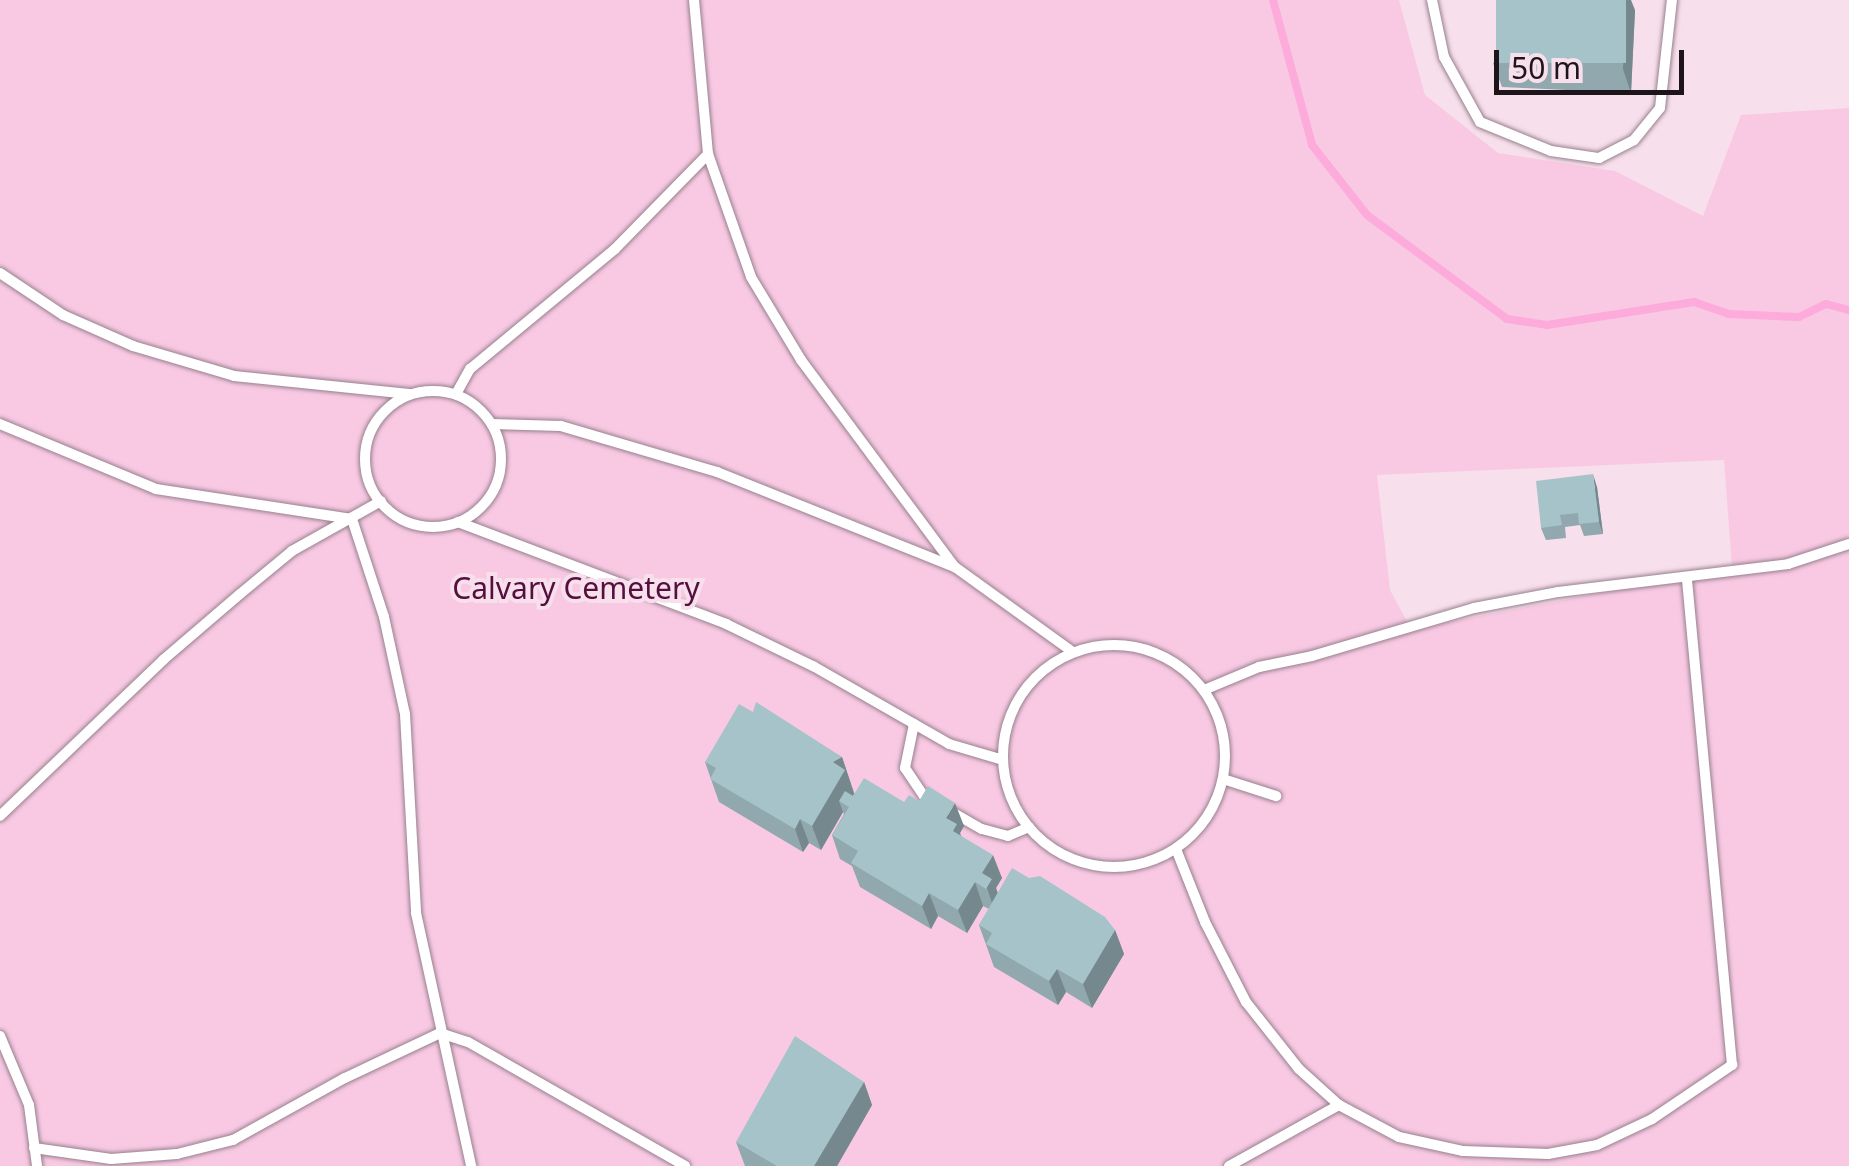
<!DOCTYPE html>
<html>
<head>
<meta charset="utf-8">
<style>
  body { margin:0 }
  #map { position:relative; width:1849px; height:1166px; overflow:hidden; background:#f8dfec; font-family:"Noto Sans",sans-serif }
  div>[style] { position:absolute }
  .green>* { inset:0; background:#f9c9e4 }
  .stream>* { height:8px; margin:-4px; padding:0 4px; transform-origin:4px; border-radius:4px; background:#fcabdb }
  .roads { filter:drop-shadow(0 0 2px #97818d) drop-shadow(0 0 2px #97818d) }
  .lane>* { height:10px; margin:-5px; padding:0 5px; transform-origin:5px; border-radius:5px; background:#fff }
  .lane>.ring { margin:-5px; padding:0; box-sizing:content-box; background:none; border:10px solid #fff; border-radius:50% }
  .wall>* { inset:0; background:#90a8ae }
  .shaded-wall>* { inset:0; background:#75888d }
  .building>* { inset:0; background:#a7c3ca; transform-origin:0 0 }
  span { translate:-50% -50%; white-space:nowrap; text-align:center; line-height:1.15; -webkit-text-stroke:8px #f8dfec; paint-order:stroke }
  .park-label { font-size:30px; color:#550f3e }
  .scale { position:absolute; left:1494px; top:50px; width:190px; height:45px; box-sizing:border-box; border:5px solid #1e151a; border-top:0; padding-left:12px; font-size:30px; line-height:35px; white-space:nowrap; color:#1e151a; -webkit-text-stroke:8px #f8dfec; paint-order:stroke }
</style>
</head>
<body>
<div id="map">
  <div class="green">
    <div style="clip-path:polygon(evenodd,0 0,1399px 0,1425px 95px,1498px 153px,1615px 171px,1703px 216px,1741px 115px,1849px 108px,1849px 1166px,0 1166px,0 0,1724px 460px,1732px 568px,1411px 629px,1390px 590px,1377px 475px,1724px 460px)"></div>
  </div>
  <div class="stream">
    <div style="left:1273px;top:0;width:150px;rotate:74.9deg"></div>
    <div style="left:1312px;top:145px;width:89px;rotate:51.8deg"></div>
    <div style="left:1367px;top:215px;width:174px;rotate:36.6deg"></div>
    <div style="left:1507px;top:319px;width:40px;rotate:8.5deg"></div>
    <div style="left:1547px;top:325px;width:149px;rotate:-8.9deg"></div>
    <div style="left:1694px;top:302px;width:37px;rotate:19deg"></div>
    <div style="left:1729px;top:314px;width:70px;rotate:2.5deg"></div>
    <div style="left:1799px;top:317px;width:30px;rotate:-26deg"></div>
    <div style="left:1826px;top:304px;width:24px;rotate:15deg"></div>
  </div>
  <div class="roads">
    <div class="lane">
      <div style="left:694px;top:0;width:155px;rotate:84.8deg"></div>
      <div style="left:708px;top:154px;width:130px;rotate:70.7deg"></div>
      <div style="left:751px;top:277px;width:97px;rotate:58.9deg"></div>
      <div style="left:801px;top:360px;width:258px;rotate:53.4deg"></div>
      <div style="left:955px;top:567px;width:145px;rotate:35.8deg"></div>
      <div style="left:1432px;top:0;width:58px;rotate:78.1deg"></div>
      <div style="left:1444px;top:57px;width:74px;rotate:61deg"></div>
      <div style="left:1480px;top:122px;width:77px;rotate:22.2deg"></div>
      <div style="left:1551px;top:151px;width:49px;rotate:8.3deg"></div>
      <div style="left:1599px;top:158px;width:39px;rotate:-27deg"></div>
      <div style="left:1634px;top:140px;width:41px;rotate:-50.9deg"></div>
      <div style="left:1660px;top:108px;width:109px;rotate:-83.7deg"></div>
      <div style="left:0;top:273px;width:76px;rotate:33.7deg"></div>
      <div style="left:63px;top:315px;width:77px;rotate:23.9deg"></div>
      <div style="left:133px;top:346px;width:105px;rotate:16.5deg"></div>
      <div style="left:234px;top:376px;width:176px;rotate:5.9deg"></div>
      <div class="ring" style="left:365px;top:391px;width:126px;height:126px"></div>
      <div style="left:456px;top:394px;width:29px;rotate:-61deg"></div>
      <div style="left:470px;top:369px;width:188px;rotate:-39.6deg"></div>
      <div style="left:615px;top:249px;width:133px;rotate:-45.6deg"></div>
      <div style="left:0;top:424px;width:169px;rotate:22.6deg"></div>
      <div style="left:156px;top:489px;width:198px;rotate:8.7deg"></div>
      <div style="left:492px;top:424px;width:69px;rotate:1.7deg"></div>
      <div style="left:561px;top:426px;width:163px;rotate:16.4deg"></div>
      <div style="left:717px;top:472px;width:255px;rotate:21.8deg"></div>
      <div style="left:352px;top:519px;width:103px;rotate:71.9deg"></div>
      <div style="left:384px;top:617px;width:99px;rotate:77.8deg"></div>
      <div style="left:405px;top:714px;width:199px;rotate:86.8deg"></div>
      <div style="left:416px;top:913px;width:259px;rotate:77.7deg"></div>
      <div style="left:458px;top:522px;width:287px;rotate:20.8deg"></div>
      <div style="left:726px;top:624px;width:97px;rotate:25.8deg"></div>
      <div style="left:813px;top:666px;width:157px;rotate:29.8deg"></div>
      <div style="left:949px;top:744px;width:56px;rotate:16.5deg"></div>
      <div class="ring" style="left:1003px;top:645px;width:212px;height:212px"></div>
      <div style="left:1204px;top:690px;width:60px;rotate:-22.7deg"></div>
      <div style="left:1259px;top:667px;width:54px;rotate:-11.7deg"></div>
      <div style="left:1312px;top:656px;width:169px;rotate:-16.5deg"></div>
      <div style="left:1474px;top:608px;width:86px;rotate:-10.8deg"></div>
      <div style="left:1558px;top:592px;width:232px;rotate:-6.9deg"></div>
      <div style="left:1788px;top:564px;width:64px;rotate:-18.2deg"></div>
      <div style="left:914px;top:724px;width:45px;rotate:101.6deg"></div>
      <div style="left:905px;top:768px;width:34px;rotate:56deg"></div>
      <div style="left:924px;top:796px;width:10px;rotate:29deg"></div>
      <div style="left:1223px;top:779px;width:56px;rotate:17.8deg"></div>
      <div style="left:952px;top:812px;width:34px;rotate:30deg"></div>
      <div style="left:982px;top:829px;width:27px;rotate:15deg"></div>
      <div style="left:1008px;top:836px;width:23px;rotate:-23deg"></div>
      <div style="left:0;top:816px;width:226px;rotate:-43.7deg"></div>
      <div style="left:163px;top:660px;width:101px;rotate:-40.6deg"></div>
      <div style="left:240px;top:594px;width:67px;rotate:-39.6deg"></div>
      <div style="left:292px;top:551px;width:102px;rotate:-29.3deg"></div>
      <div style="left:1176px;top:849px;width:79px;rotate:68.3deg"></div>
      <div style="left:1205px;top:922px;width:90px;rotate:62.9deg"></div>
      <div style="left:1246px;top:1002px;width:85px;rotate:51.7deg"></div>
      <div style="left:1299px;top:1069px;width:54px;rotate:42deg"></div>
      <div style="left:1339px;top:1105px;width:68px;rotate:28.1deg"></div>
      <div style="left:1399px;top:1137px;width:66px;rotate:12.3deg"></div>
      <div style="left:1463px;top:1151px;width:85px;rotate:2deg"></div>
      <div style="left:1548px;top:1154px;width:50px;rotate:-10.4deg"></div>
      <div style="left:1597px;top:1145px;width:61px;rotate:-25.3deg"></div>
      <div style="left:1652px;top:1119px;width:97px;rotate:-34deg"></div>
      <div style="left:1732px;top:1065px;width:490px;rotate:-95.3deg"></div>
      <div style="left:0;top:1036px;width:75px;rotate:67.2deg"></div>
      <div style="left:29px;top:1105px;width:62px;rotate:82.5deg"></div>
      <div style="left:34px;top:1148px;width:78px;rotate:8.1deg"></div>
      <div style="left:111px;top:1159px;width:66px;rotate:-4.3deg"></div>
      <div style="left:177px;top:1154px;width:58px;rotate:-14deg"></div>
      <div style="left:233px;top:1140px;width:128px;rotate:-29deg"></div>
      <div style="left:345px;top:1078px;width:105px;rotate:-25.3deg"></div>
      <div style="left:440px;top:1033px;width:29px;rotate:18deg"></div>
      <div style="left:468px;top:1042px;width:250px;rotate:29.7deg"></div>
      <div style="left:1229px;top:1166px;width:126px;rotate:-29deg"></div>
    </div>
  </div>
  <div class="wall">
    <div style="clip-path:polygon(1635px 10px,1631px 93px,1502px 87px,1493px 63px)"></div>
    <div style="clip-path:polygon(1597px 487px,1603px 534px,1584px 536px,1580px 525px,1565px 527px,1566px 538px,1546px 540px,1541px 528px)"></div>
    <div style="clip-path:polygon(753px 712px,842px 757px,854px 793px,904px 802px,964px 826px,960px 833px,961px 836px,1002px 878px,996px 888px,998px 894px,1115px 930px,1124px 954px,1092px 1008px,1066px 992px,1058px 1005px,994px 967px,979px 925px,989px 909px,983px 906px,967px 933px,938px 916px,931px 929px,860px 887px,852px 866px,840px 859px,832px 835px,844px 814px,843px 812px,821px 850px,809px 843px,803px 852px,719px 802px,705px 762px)"></div>
    <div style="clip-path:polygon(864px 1082px,872px 1105px,837px 1166px,745px 1166px,736px 1142px)"></div>
  </div>
  <div class="shaded-wall">
    <div style="clip-path:polygon(1626px 0,1631px 0,1635px 10px,1631px 93px,1623px 69px)"></div>
    <div style="clip-path:polygon(1593px 474px,1597px 487px,1603px 534px,1599px 522px)"></div>
    <div style="clip-path:polygon(842px 757px,854px 793px,847px 805px,839px 801px,843px 812px,821px 850px,812px 826px,833px 762px)"></div>
    <div style="clip-path:polygon(955px 803px,964px 826px,960px 833px,965px 848px,962px 854px,946px 818px)"></div>
    <div style="clip-path:polygon(800px 819px,809px 843px,803px 852px,795px 829px)"></div>
    <div style="clip-path:polygon(993px 855px,1002px 878px,996px 888px,1001px 902px,995px 912px,982px 873px)"></div>
    <div style="clip-path:polygon(975px 882px,983px 906px,967px 933px,958px 910px)"></div>
    <div style="clip-path:polygon(929px 893px,938px 916px,931px 929px,922px 906px)"></div>
    <div style="clip-path:polygon(1115px 930px,1124px 954px,1092px 1008px,1083px 984px)"></div>
    <div style="clip-path:polygon(1057px 969px,1066px 992px,1058px 1005px,1049px 981px)"></div>
    <div style="clip-path:polygon(864px 1082px,872px 1105px,837px 1166px,814px 1166px)"></div>
  </div>
  <div class="building">
    <div style="left:1496px;top:0;width:130px;height:63px"></div>
    <div style="clip-path:polygon(1593px 474px,1599px 522px,1579px 524px,1578px 513px,1560px 515px,1562px 525px,1541px 528px,1536px 481px)"></div>
    <div style="clip-path:polygon(756px 702px,842px 757px,833px 762px,845px 770px,812px 826px,800px 819px,795px 829px,710px 779px,716px 768px,705px 762px,739px 704px,753px 712px)"></div>
    <div style="clip-path:polygon(864px 778px,904px 802px,909px 795px,919px 801px,928px 786px,955px 803px,946px 818px,957px 824px,953px 831px,993px 855px,982px 873px,992px 879px,986px 889px,975px 882px,958px 910px,929px 893px,922px 906px,851px 863px,858px 851px,832px 835px,849px 807px,839px 801px,845px 791px,853px 796px)"></div>
    <div style="clip-path:polygon(1012px 868px,1029px 878px,1040px 876px,1105px 917px,1115px 930px,1083px 984px,1057px 969px,1049px 981px,986px 944px,992px 933px,979px 925px)"></div>
    <div style="clip-path:polygon(795px 1036px,864px 1082px,814px 1166px,777px 1166px,736px 1142px)"></div>
  </div>
  <div class="park-label">
    <span style="left:576px;top:588px">Calvary Cemetery</span>
  </div>
  <div class="scale">50 m</div>
</div>
</body>
</html>
